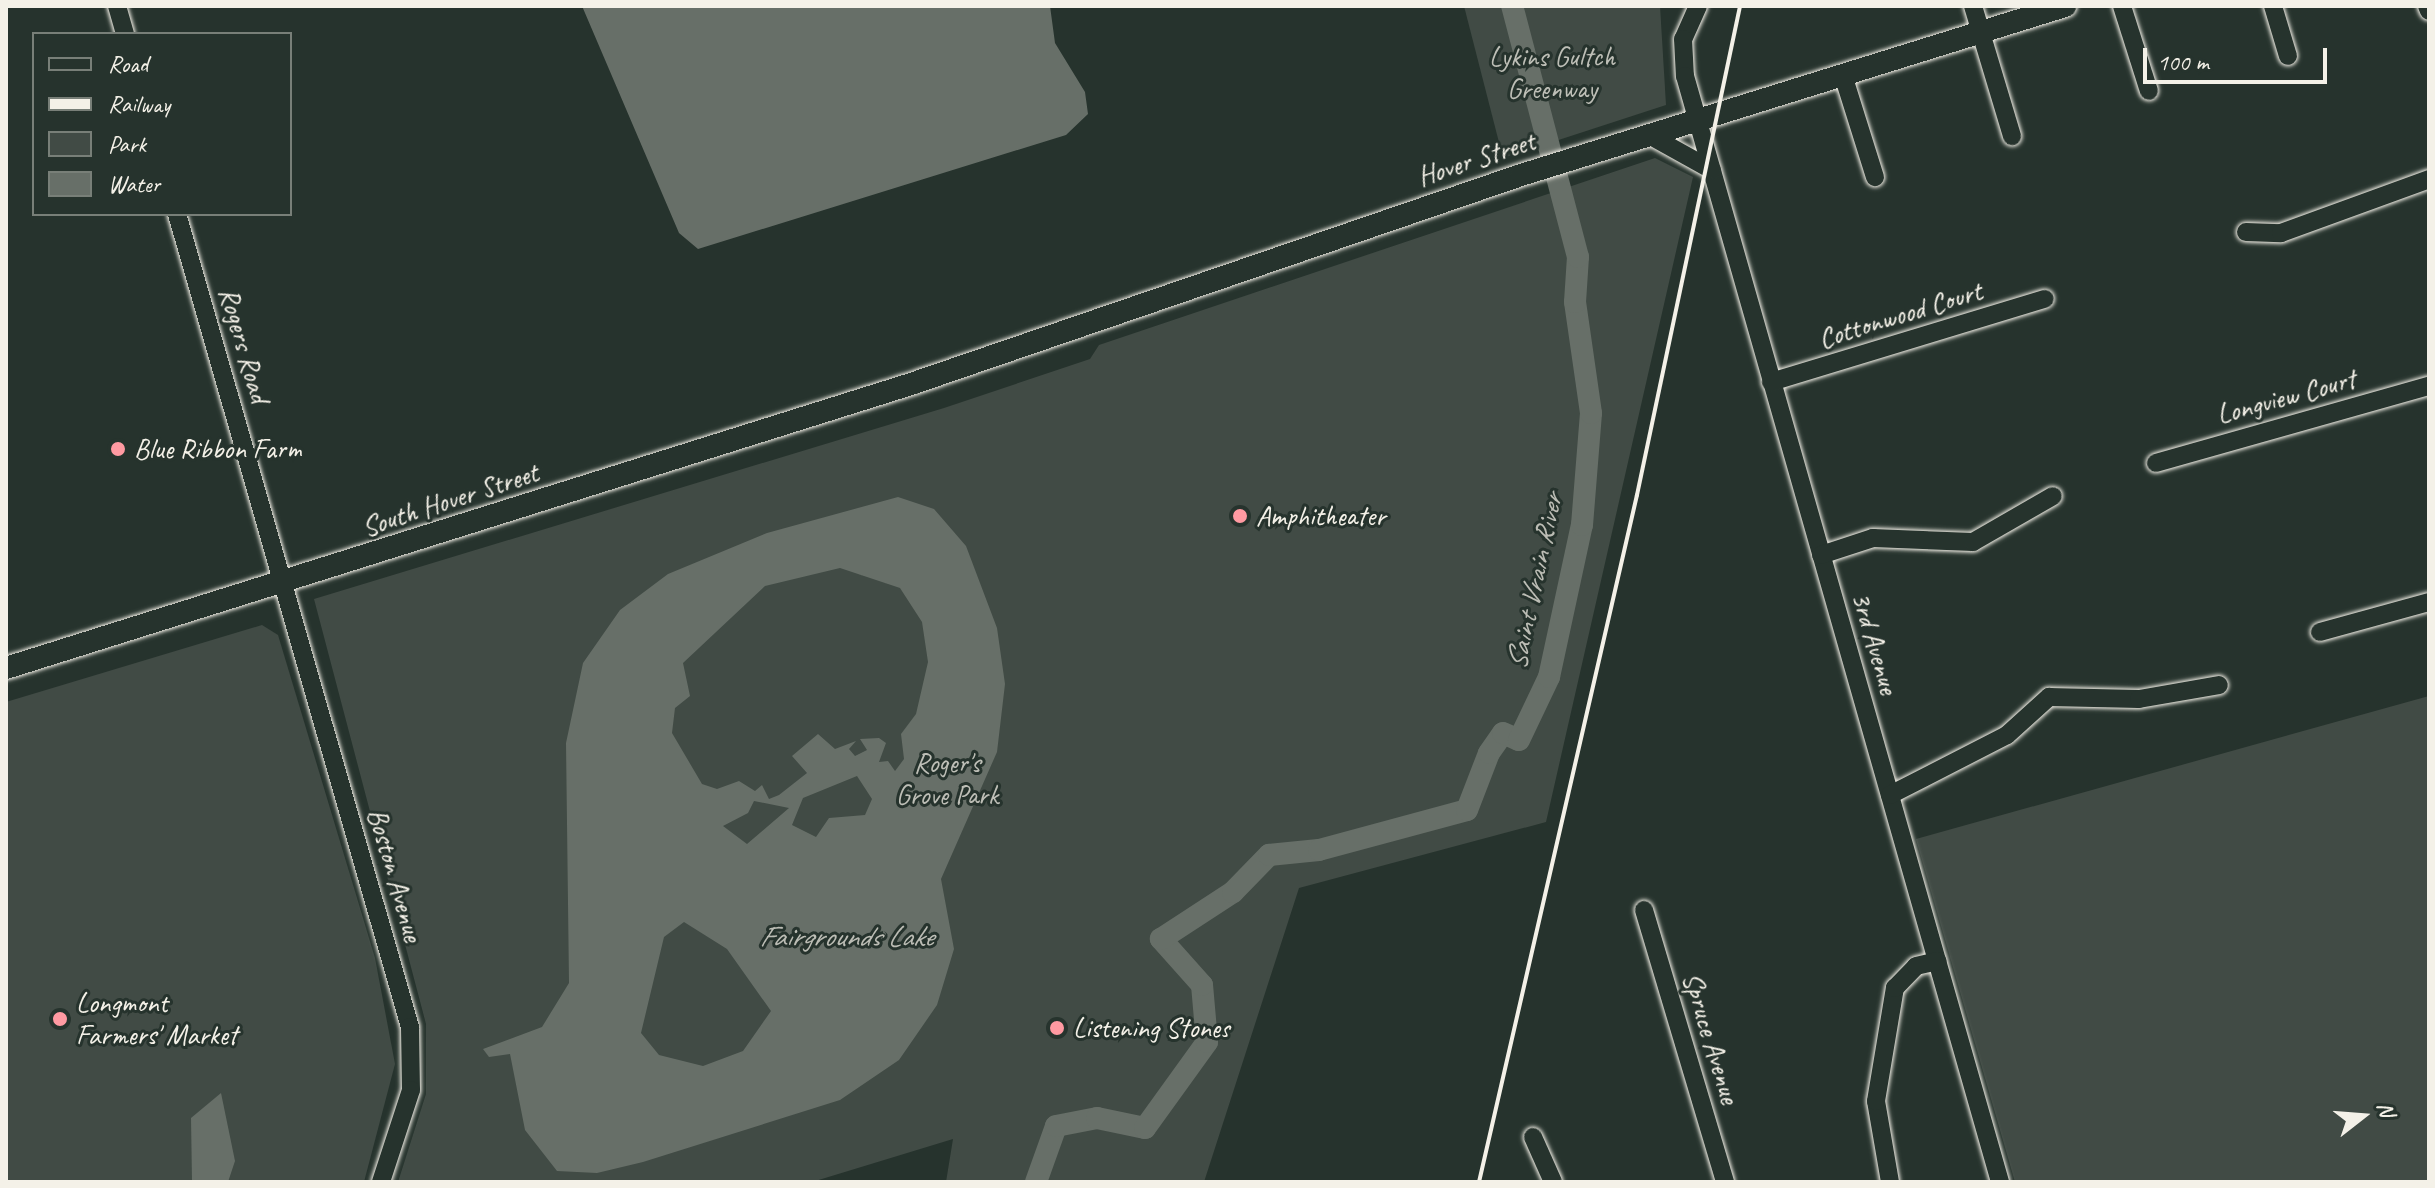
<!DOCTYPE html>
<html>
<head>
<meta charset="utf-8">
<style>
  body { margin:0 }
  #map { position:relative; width:2435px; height:1188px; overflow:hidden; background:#26332d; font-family:Caveat,sans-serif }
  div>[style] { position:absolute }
  .green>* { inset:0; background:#414b45 }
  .water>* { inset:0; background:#676f68 }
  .river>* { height:22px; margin:-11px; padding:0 11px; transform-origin:11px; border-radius:11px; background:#676f68 }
  .roads { filter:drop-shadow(0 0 2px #f4f1e8) drop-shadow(0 0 2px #f4f1e8) }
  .minor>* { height:18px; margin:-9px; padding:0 9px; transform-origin:9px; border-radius:9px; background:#26332d }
  .major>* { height:22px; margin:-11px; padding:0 11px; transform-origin:11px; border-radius:11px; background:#26332d }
  .rail>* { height:4px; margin:-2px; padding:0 2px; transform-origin:2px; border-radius:2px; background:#f4f1e8 }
  .dots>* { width:22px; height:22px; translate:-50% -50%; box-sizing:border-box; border:4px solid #26332d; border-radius:50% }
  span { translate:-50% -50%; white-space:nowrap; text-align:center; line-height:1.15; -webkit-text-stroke:6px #26332d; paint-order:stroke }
  .park-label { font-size:28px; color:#bebfb7 }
  .street-label { font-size:28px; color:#f4f1e8 }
  .poi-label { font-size:28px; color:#f4f1e8 }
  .left { translate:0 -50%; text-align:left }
  .water-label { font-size:30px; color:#bcbdb5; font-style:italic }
  .frame { position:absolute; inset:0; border:8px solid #f4f1e8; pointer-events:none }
  .legend { position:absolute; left:32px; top:32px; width:260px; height:184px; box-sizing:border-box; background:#26332d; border:2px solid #787f78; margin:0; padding:10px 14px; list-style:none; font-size:24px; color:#f4f1e8 }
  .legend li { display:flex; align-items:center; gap:16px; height:40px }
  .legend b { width:40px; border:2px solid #787f78 }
  .north { position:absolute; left:2323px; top:1076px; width:80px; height:80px; -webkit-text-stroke:6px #26332d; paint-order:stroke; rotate:73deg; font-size:22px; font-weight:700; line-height:32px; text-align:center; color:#f4f1e8 }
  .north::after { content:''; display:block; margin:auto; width:28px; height:36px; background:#f4f1e8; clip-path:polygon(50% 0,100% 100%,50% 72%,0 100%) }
  .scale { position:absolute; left:2143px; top:48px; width:184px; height:36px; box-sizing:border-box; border:4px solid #f4f1e8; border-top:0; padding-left:10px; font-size:24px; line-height:28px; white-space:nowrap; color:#f4f1e8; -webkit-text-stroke:6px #26332d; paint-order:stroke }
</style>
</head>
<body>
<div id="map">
  <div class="green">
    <div style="clip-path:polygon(1464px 6px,1660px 6px,1666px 105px,1503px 158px)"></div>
    <div style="clip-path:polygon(1655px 158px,1693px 177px,1546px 822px,1299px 888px,1204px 1182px,946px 1182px,953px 1139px,812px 1182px,398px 1182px,426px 1094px,426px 1024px,314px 599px,944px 408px,1090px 359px,1099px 345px)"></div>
    <div style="clip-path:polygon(262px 625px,278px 635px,375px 958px,395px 1064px,364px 1182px,6px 1182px,6px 702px)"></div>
    <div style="clip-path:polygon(2429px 696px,2429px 1182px,2015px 1182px,1916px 839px)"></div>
  </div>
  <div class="water">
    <div style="clip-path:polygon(582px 6px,1050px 6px,1055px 43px,1085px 92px,1088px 114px,1066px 135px,698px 249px,679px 233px)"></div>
    <div style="clip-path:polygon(evenodd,898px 497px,934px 509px,966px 546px,997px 628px,1005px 684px,997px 752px,941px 879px,954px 949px,937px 1005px,899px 1060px,840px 1100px,643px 1162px,597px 1173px,557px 1171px,525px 1130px,510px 1054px,489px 1057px,483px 1049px,542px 1027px,569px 983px,566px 743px,583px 663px,620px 610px,668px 574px,767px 533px,898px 497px,840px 568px,900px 588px,922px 622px,928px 662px,916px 714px,901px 734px,904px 759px,895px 771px,888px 761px,879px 762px,886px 743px,879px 738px,860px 739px,867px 750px,855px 756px,849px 749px,856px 741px,835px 749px,818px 734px,792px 756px,807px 773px,779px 795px,769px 799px,762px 785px,755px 791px,739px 781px,717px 789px,702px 784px,672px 733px,675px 708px,690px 696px,683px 663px,765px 586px,840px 568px,898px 497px,857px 776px,872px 799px,865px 815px,829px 818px,816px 837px,792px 825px,803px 798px,857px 776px,898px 497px,754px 801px,789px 808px,747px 844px,723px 826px,748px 813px,754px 801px,898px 497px,684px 922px,727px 949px,771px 1011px,743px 1051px,703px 1066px,659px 1055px,641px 1033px,664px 937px,684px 922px)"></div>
    <div style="clip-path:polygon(221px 1093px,235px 1161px,228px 1182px,192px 1182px,191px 1118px)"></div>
  </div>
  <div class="river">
    <div style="left:1036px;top:1182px;width:59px;rotate:-70.3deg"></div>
    <div style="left:1056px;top:1126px;width:42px;rotate:-11deg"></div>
    <div style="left:1097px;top:1118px;width:49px;rotate:11.8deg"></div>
    <div style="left:1145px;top:1128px;width:106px;rotate:-54.2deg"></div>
    <div style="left:1207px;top:1042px;width:57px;rotate:-95deg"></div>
    <div style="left:1202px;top:985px;width:62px;rotate:-131.7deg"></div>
    <div style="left:1161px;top:939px;width:86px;rotate:-33.1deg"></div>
    <div style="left:1233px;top:892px;width:52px;rotate:-45.8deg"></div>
    <div style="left:1269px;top:855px;width:50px;rotate:-5.7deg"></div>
    <div style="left:1319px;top:850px;width:153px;rotate:-15.1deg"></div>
    <div style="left:1467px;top:810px;width:61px;rotate:-68.9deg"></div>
    <div style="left:1489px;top:753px;width:24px;rotate:-55deg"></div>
    <div style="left:1503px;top:733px;width:17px;rotate:24deg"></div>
    <div style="left:1519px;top:740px;width:70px;rotate:-64.5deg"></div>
    <div style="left:1549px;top:677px;width:156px;rotate:-77.8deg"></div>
    <div style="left:1582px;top:525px;width:112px;rotate:-85.4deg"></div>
    <div style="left:1591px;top:413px;width:112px;rotate:-98.2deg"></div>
    <div style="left:1575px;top:302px;width:45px;rotate:-86.2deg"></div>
    <div style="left:1578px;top:257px;width:260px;rotate:-104.7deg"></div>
  </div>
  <div class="roads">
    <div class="minor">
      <div style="left:117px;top:6px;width:29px;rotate:74deg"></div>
      <div style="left:1698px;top:6px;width:36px;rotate:114deg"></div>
      <div style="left:1683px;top:39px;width:37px;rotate:87deg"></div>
      <div style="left:1685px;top:76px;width:1150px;rotate:74.1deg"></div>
      <div style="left:1973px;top:6px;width:136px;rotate:73.3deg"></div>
      <div style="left:2122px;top:6px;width:89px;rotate:72.4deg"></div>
      <div style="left:2273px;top:6px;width:52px;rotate:73.3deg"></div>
      <div style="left:2427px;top:6px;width:5px;rotate:68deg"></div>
      <div style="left:1843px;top:75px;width:107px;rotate:72.6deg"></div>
      <div style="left:1649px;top:135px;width:72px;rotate:29.1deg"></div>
      <div style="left:177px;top:214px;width:846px;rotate:74.01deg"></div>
      <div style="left:410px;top:1027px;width:63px;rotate:89.1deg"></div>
      <div style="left:411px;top:1090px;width:97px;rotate:108.1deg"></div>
      <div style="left:2246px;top:232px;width:35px;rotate:2deg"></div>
      <div style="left:2281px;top:233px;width:158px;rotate:-20deg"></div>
      <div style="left:1771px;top:382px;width:286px;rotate:-16.9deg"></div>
      <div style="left:2156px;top:463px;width:284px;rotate:-15.8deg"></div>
      <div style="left:1821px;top:555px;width:55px;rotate:-18.1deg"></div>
      <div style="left:1873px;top:538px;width:100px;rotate:2.3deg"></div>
      <div style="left:1973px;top:542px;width:92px;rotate:-29.9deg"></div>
      <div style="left:2320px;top:632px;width:113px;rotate:-15.4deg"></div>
      <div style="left:1890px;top:795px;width:131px;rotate:-27.1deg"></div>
      <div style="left:2007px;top:735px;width:57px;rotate:-42.1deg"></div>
      <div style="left:2049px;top:697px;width:90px;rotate:1.3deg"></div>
      <div style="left:2139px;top:699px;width:81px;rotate:-9.9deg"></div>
      <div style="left:1644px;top:910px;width:284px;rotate:73.4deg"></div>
      <div style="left:1533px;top:1137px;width:49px;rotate:66deg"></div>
      <div style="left:1890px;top:1182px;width:82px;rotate:-99.8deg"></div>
      <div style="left:1876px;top:1101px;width:115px;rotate:-80.5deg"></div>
      <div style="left:1895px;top:988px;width:30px;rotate:-46deg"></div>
      <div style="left:1916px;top:966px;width:22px;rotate:-13deg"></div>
    </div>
    <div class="major">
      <div style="left:6px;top:668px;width:949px;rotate:-17.42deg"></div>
      <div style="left:911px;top:384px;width:645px;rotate:-18.91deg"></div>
      <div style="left:1521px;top:175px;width:570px;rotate:-17.26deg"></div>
    </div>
  </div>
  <div class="rail">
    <div style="left:1479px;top:1182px;width:705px;rotate:-77.05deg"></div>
    <div style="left:1637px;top:495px;width:500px;rotate:-78.1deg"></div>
  </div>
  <div class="dots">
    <div style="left:118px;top:449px;background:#ff9aa2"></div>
    <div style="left:1240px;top:516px;background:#ff9aa2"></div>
    <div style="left:60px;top:1019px;background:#ff9aa2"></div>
    <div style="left:1057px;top:1028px;background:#ff9aa2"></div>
  </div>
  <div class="park-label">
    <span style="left:1552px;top:73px">Lykins Gultch<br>Greenway</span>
    <span style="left:947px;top:779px">Roger's<br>Grove Park</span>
  </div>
  <div class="street-label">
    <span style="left:1476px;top:159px;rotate:-18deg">Hover Street</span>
    <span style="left:1900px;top:315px;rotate:-17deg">Cottonwood Court</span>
    <span style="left:244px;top:345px;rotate:74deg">Rogers Road</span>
    <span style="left:2286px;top:397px;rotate:-15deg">Longview Court</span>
    <span style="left:450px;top:500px;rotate:-18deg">South Hover Street</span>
    <span style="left:1875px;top:643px;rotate:74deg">3rd Avenue</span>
    <span style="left:395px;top:875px;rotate:74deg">Boston Avenue</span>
    <span style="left:1711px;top:1038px;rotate:73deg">Spruce Avenue</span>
  </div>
  <div class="poi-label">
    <span class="left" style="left:134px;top:449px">Blue Ribbon Farm</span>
    <span class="left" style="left:1256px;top:516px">Amphitheater</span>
    <span class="left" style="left:76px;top:1019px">Longmont<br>Farmers' Market</span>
    <span class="left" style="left:1073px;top:1028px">Listening Stones</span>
  </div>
  <div class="water-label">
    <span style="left:1534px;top:582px;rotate:-78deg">Saint Vrain River</span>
    <span style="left:846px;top:936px">Fairgrounds Lake</span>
  </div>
  <div class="frame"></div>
  <ul class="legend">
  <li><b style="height:10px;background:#26332d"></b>Road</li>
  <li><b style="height:10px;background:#f4f1e8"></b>Railway</li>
  <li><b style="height:22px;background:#414b45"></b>Park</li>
  <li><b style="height:22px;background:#676f68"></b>Water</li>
  </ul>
  <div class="north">N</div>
  <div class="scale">100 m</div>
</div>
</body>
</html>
